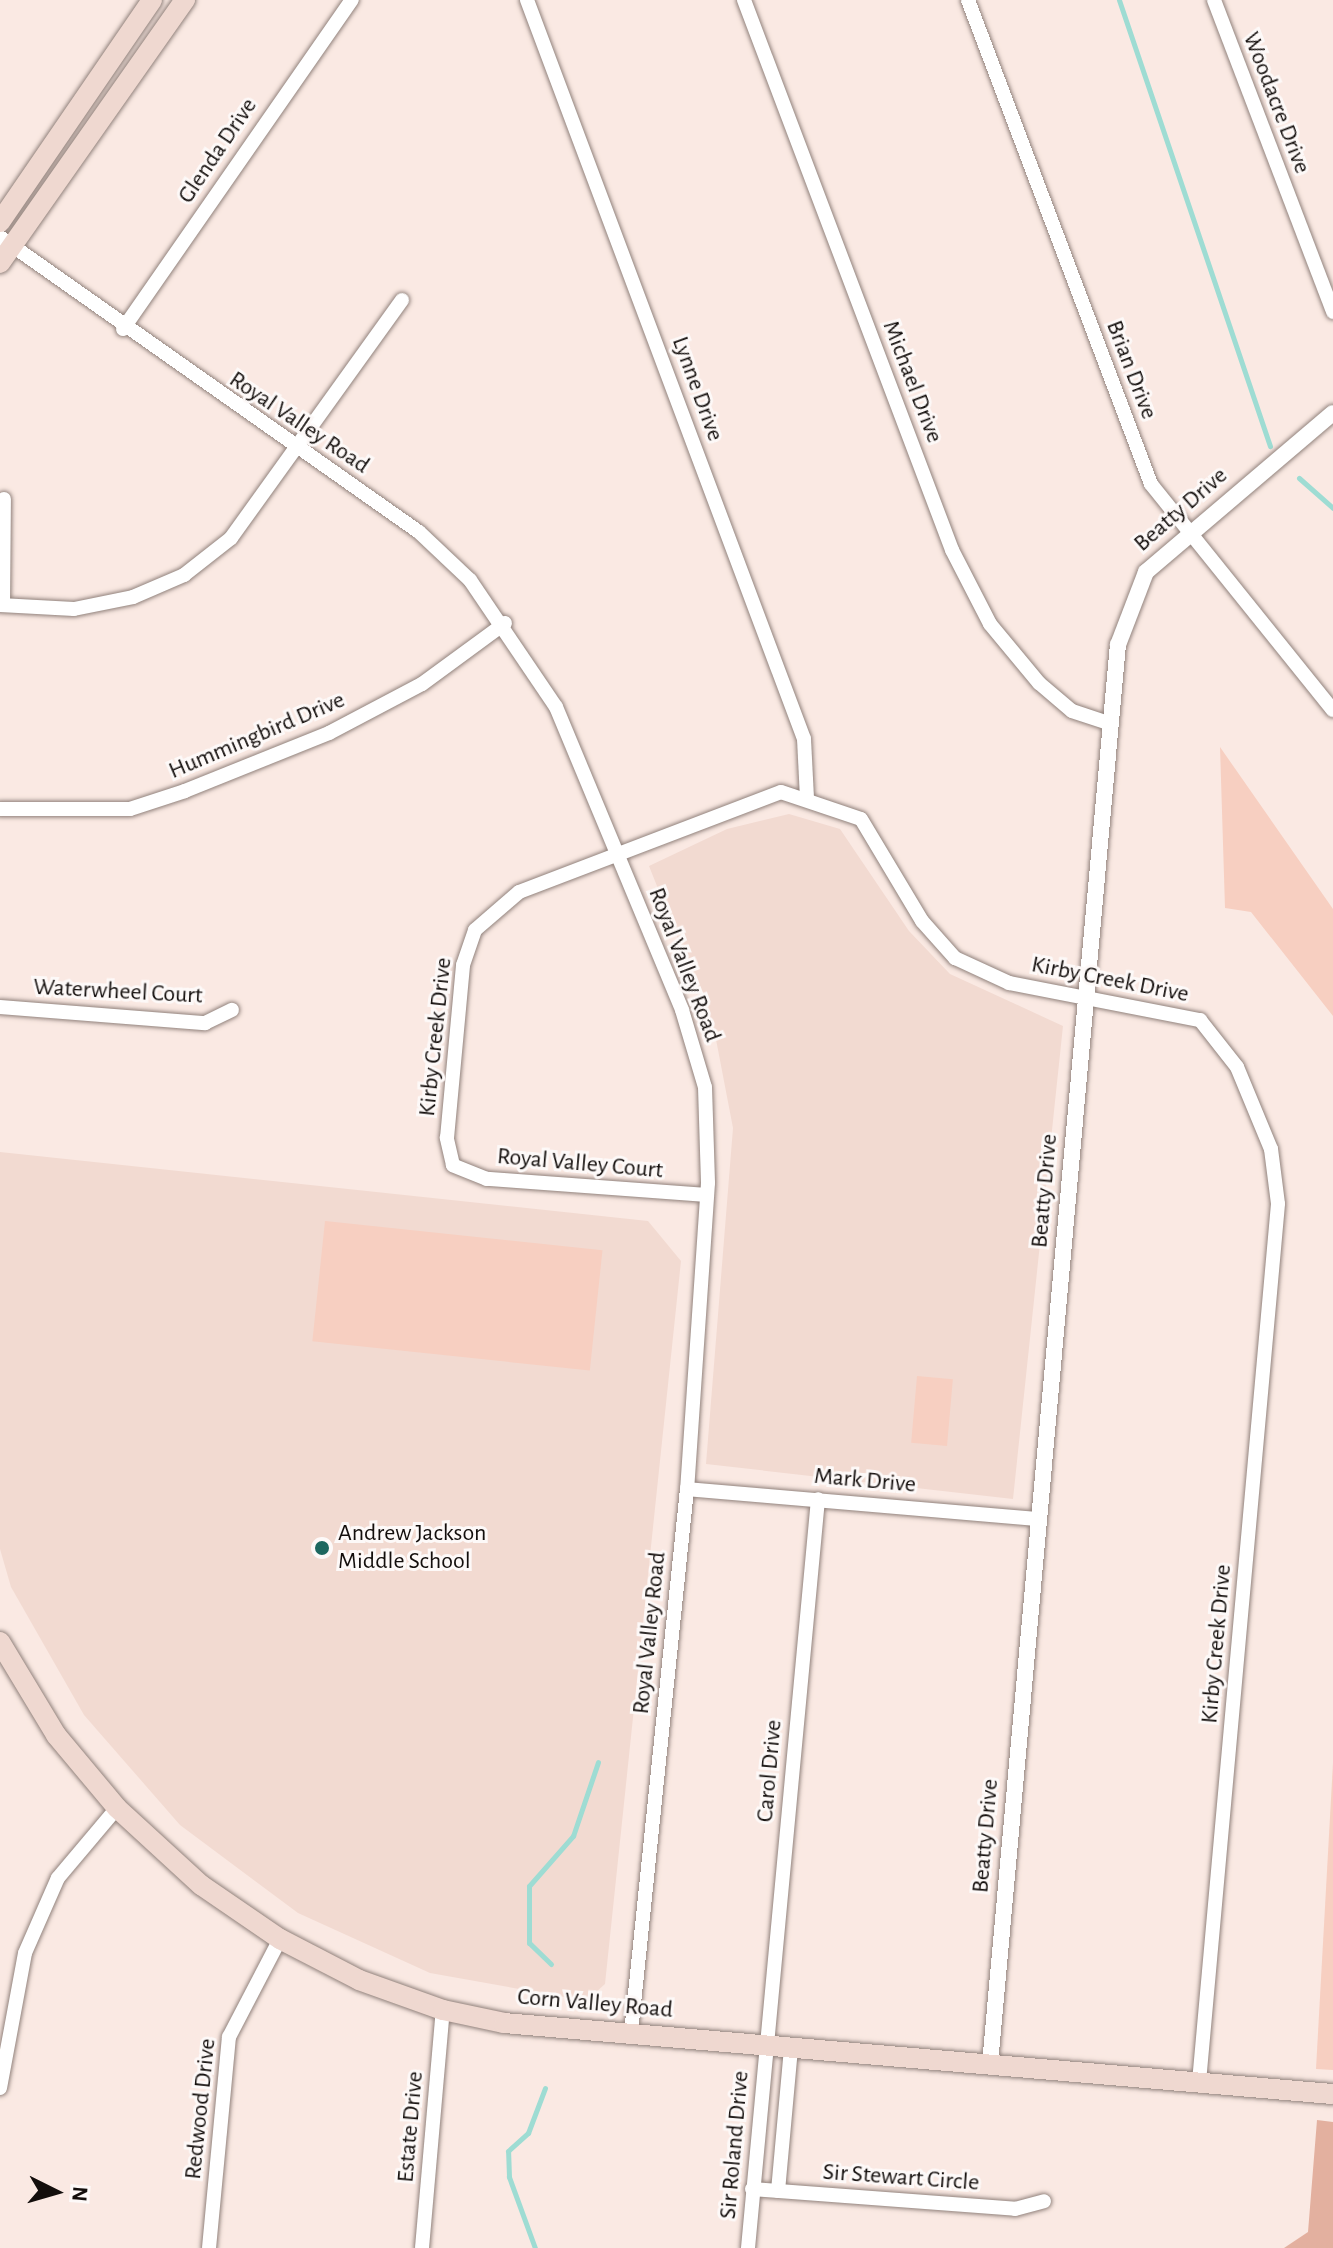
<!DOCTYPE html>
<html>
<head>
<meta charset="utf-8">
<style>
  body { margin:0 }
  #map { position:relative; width:1333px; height:2248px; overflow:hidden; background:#fae9e3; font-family:"Alegreya Sans",sans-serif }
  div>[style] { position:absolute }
  .built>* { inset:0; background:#f2dad1 }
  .green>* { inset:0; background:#f7cfc1; transform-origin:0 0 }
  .forest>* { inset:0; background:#e3b09f }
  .stream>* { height:5px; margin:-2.5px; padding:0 2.5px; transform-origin:2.5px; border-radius:2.5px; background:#9edcd3 }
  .roads { filter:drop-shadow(0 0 2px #91827c) drop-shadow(0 0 2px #91827c) }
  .minor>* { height:14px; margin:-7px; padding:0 7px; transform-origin:7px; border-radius:7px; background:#fff }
  .tertiary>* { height:16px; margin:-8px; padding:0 8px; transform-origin:8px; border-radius:8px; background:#fff }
  .secondary>* { height:20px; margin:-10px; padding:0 10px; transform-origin:10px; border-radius:10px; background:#efd8d0 }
  .dots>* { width:22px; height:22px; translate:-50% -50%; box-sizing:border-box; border:4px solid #fdf9f8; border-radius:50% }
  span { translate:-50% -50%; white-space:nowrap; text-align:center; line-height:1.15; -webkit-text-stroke:6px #fdf9f8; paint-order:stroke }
  .street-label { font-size:24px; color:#130e0c }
  .poi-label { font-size:24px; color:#130e0c }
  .left { translate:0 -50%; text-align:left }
  .north { position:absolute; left:16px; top:2152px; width:80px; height:80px; -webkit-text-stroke:6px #fdf9f8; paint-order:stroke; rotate:95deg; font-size:22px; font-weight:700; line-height:32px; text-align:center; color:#130e0c }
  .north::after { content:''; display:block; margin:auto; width:28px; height:36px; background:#130e0c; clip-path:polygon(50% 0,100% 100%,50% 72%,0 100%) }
</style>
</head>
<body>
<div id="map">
  <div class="built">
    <div style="clip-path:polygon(789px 814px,840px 829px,909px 931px,950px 974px,1063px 1026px,1013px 1499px,706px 1464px,733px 1128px,714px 1029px,649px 866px,727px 829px)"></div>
    <div style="clip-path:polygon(0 1152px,648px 1221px,681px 1261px,605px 1984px,586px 2001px,430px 1973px,298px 1913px,180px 1825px,84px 1715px,11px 1587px,0 1549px)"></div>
  </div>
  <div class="green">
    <div style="clip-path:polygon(1220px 747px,1333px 909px,1333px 1016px,1251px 912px,1225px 908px)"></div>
    <div style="left:325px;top:1221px;width:279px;height:121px;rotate:6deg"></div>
    <div style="left:917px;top:1376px;width:36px;height:67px;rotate:5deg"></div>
    <div style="clip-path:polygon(1333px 1763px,1333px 2070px,1316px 2069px)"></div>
  </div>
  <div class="forest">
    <div style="clip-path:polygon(1317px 2120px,1333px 2122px,1333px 2248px,1284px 2248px,1308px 2232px)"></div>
  </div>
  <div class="stream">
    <div style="left:1119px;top:0;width:471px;rotate:71.3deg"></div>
    <div style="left:1299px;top:478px;width:45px;rotate:41.4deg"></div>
    <div style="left:551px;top:1964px;width:30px;rotate:-136deg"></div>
    <div style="left:529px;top:1943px;width:57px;rotate:-90deg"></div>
    <div style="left:529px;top:1886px;width:67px;rotate:-48.7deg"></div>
    <div style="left:573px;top:1836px;width:78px;rotate:-71.3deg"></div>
    <div style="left:535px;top:2248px;width:76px;rotate:-110.1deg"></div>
    <div style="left:509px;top:2177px;width:26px;rotate:-92deg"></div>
    <div style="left:508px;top:2151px;width:27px;rotate:-42deg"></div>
    <div style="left:528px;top:2133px;width:48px;rotate:-69.3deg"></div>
  </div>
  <div class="roads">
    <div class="minor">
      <div style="left:527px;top:0;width:789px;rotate:69.45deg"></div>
      <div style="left:804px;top:739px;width:59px;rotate:87.1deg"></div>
      <div style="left:744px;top:0;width:588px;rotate:69.28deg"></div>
      <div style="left:952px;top:550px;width:83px;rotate:62.8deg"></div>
      <div style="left:990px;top:624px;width:77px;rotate:50.3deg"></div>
      <div style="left:1039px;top:683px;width:43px;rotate:40.3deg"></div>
      <div style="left:1072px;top:711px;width:41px;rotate:18.4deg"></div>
      <div style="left:968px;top:0;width:517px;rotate:69.29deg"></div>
      <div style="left:1151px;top:484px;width:290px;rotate:51.2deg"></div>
      <div style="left:1214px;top:0;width:334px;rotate:69.1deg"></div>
      <div style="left:0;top:237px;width:512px;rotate:35.15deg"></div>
      <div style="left:419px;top:532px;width:70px;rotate:43.3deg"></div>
      <div style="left:470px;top:580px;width:153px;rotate:55.9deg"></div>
      <div style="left:556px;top:707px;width:328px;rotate:67.4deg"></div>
      <div style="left:682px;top:1010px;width:80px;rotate:73.4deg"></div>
      <div style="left:705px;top:1087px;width:96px;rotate:88.2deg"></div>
      <div style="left:708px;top:1183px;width:307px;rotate:93.9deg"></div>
      <div style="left:687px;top:1489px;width:547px;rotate:95.88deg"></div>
      <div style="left:123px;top:329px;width:401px;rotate:-55.2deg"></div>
      <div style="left:0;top:605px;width:74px;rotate:3.1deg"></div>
      <div style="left:74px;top:609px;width:60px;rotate:-11.5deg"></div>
      <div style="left:133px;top:597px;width:56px;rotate:-23.3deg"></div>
      <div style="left:184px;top:575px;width:60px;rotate:-38.2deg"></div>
      <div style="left:231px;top:538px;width:293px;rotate:-54.3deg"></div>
      <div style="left:3px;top:605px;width:106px;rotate:-89.5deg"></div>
      <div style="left:0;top:809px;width:130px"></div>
      <div style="left:130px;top:809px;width:58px;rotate:-18.1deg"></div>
      <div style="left:185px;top:791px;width:155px;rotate:-21.9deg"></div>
      <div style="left:329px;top:733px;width:105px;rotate:-27.8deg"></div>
      <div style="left:422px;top:684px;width:103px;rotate:-36.3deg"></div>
      <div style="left:0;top:1007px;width:206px;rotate:4.5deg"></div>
      <div style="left:205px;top:1023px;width:30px;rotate:-26deg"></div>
      <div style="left:707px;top:1195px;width:221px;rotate:-175.8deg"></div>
      <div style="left:487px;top:1179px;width:37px;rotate:-158deg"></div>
      <div style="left:453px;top:1165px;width:28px;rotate:-103deg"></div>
      <div style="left:447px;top:1138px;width:174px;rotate:-84.7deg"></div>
      <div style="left:463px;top:965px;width:37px;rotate:-71deg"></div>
      <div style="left:475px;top:930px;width:58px;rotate:-40.8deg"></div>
      <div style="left:519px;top:892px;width:280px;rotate:-20.9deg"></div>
      <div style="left:781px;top:792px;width:84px;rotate:18.6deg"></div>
      <div style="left:861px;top:819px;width:119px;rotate:59.1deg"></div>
      <div style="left:922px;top:921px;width:50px;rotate:48.3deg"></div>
      <div style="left:955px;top:958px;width:60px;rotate:24.8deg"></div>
      <div style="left:1009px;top:983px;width:195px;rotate:11deg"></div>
      <div style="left:1200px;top:1020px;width:60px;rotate:51.8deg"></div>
      <div style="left:1237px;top:1067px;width:89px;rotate:67.5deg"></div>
      <div style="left:1271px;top:1149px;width:55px;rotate:82.7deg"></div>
      <div style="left:1278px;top:1204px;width:883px;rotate:95.14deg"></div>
      <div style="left:687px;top:1489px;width:353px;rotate:4.9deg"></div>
      <div style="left:0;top:2088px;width:137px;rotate:-79.5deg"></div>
      <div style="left:25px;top:1953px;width:82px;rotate:-66.3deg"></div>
      <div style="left:58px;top:1878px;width:92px;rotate:-49.9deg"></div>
      <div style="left:752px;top:2189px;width:264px;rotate:4.3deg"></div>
      <div style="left:1015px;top:2209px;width:30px;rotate:-15deg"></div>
      <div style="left:778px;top:2191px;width:143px;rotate:-84.8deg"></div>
      <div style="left:209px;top:2248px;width:212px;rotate:-84.6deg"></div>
      <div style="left:229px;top:2037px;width:110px;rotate:-62.5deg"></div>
      <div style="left:422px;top:2248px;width:239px;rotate:-85deg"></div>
      <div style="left:748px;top:2248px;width:752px;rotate:-84.66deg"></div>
    </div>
    <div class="tertiary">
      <div style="left:990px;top:2064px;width:1425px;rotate:-84.85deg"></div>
      <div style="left:1118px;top:645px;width:78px;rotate:-69deg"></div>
      <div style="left:1146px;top:572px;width:245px;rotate:-40.4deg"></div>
    </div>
    <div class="secondary">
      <div style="left:0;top:222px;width:269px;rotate:-55.6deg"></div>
      <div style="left:0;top:263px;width:322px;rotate:-54.9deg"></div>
      <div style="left:0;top:1642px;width:109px;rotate:58.9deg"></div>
      <div style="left:56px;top:1735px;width:95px;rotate:50.1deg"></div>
      <div style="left:117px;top:1808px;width:114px;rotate:42.5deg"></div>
      <div style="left:201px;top:1885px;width:96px;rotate:34.4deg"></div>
      <div style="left:280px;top:1939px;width:89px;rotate:27.4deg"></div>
      <div style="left:359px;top:1980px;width:89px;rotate:19.7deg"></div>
      <div style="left:443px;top:2010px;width:62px;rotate:12deg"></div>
      <div style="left:504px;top:2023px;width:832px;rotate:4.9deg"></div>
    </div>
  </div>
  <div class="dots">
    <div style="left:322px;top:1548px;background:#1d675f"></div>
  </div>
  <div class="street-label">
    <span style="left:1276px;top:103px;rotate:69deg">Woodacre Drive</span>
    <span style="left:218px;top:151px;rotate:-56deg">Glenda Drive</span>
    <span style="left:1131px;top:370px;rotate:69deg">Brian Drive</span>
    <span style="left:912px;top:382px;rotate:69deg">Michael Drive</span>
    <span style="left:697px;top:389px;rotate:70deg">Lynne Drive</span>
    <span style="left:299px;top:423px;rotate:34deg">Royal Valley Road</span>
    <span style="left:1181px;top:510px;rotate:-41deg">Beatty Drive</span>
    <span style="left:257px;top:736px;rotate:-23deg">Hummingbird Drive</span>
    <span style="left:684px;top:965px;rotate:69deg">Royal Valley Road</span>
    <span style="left:1110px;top:980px;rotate:11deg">Kirby Creek Drive</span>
    <span style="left:118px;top:992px;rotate:3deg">Waterwheel Court</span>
    <span style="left:436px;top:1037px;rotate:-84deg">Kirby Creek Drive</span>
    <span style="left:580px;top:1164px;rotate:5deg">Royal Valley Court</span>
    <span style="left:1045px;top:1191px;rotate:-85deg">Beatty Drive</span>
    <span style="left:865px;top:1481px;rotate:5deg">Mark Drive</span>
    <span style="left:650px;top:1633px;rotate:-84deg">Royal Valley Road</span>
    <span style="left:1217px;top:1644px;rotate:-85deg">Kirby Creek Drive</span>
    <span style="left:770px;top:1771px;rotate:-85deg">Carol Drive</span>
    <span style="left:986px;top:1836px;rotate:-85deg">Beatty Drive</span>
    <span style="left:595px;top:2004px;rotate:5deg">Corn Valley Road</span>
    <span style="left:201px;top:2109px;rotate:-84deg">Redwood Drive</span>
    <span style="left:411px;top:2127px;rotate:-85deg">Estate Drive</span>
    <span style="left:735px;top:2145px;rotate:-85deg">Sir Roland Drive</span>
    <span style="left:901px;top:2178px;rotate:4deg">Sir Stewart Circle</span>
  </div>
  <div class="poi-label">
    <span class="left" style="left:338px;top:1548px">Andrew Jackson<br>Middle School</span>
  </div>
  <div class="north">N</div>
</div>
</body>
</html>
